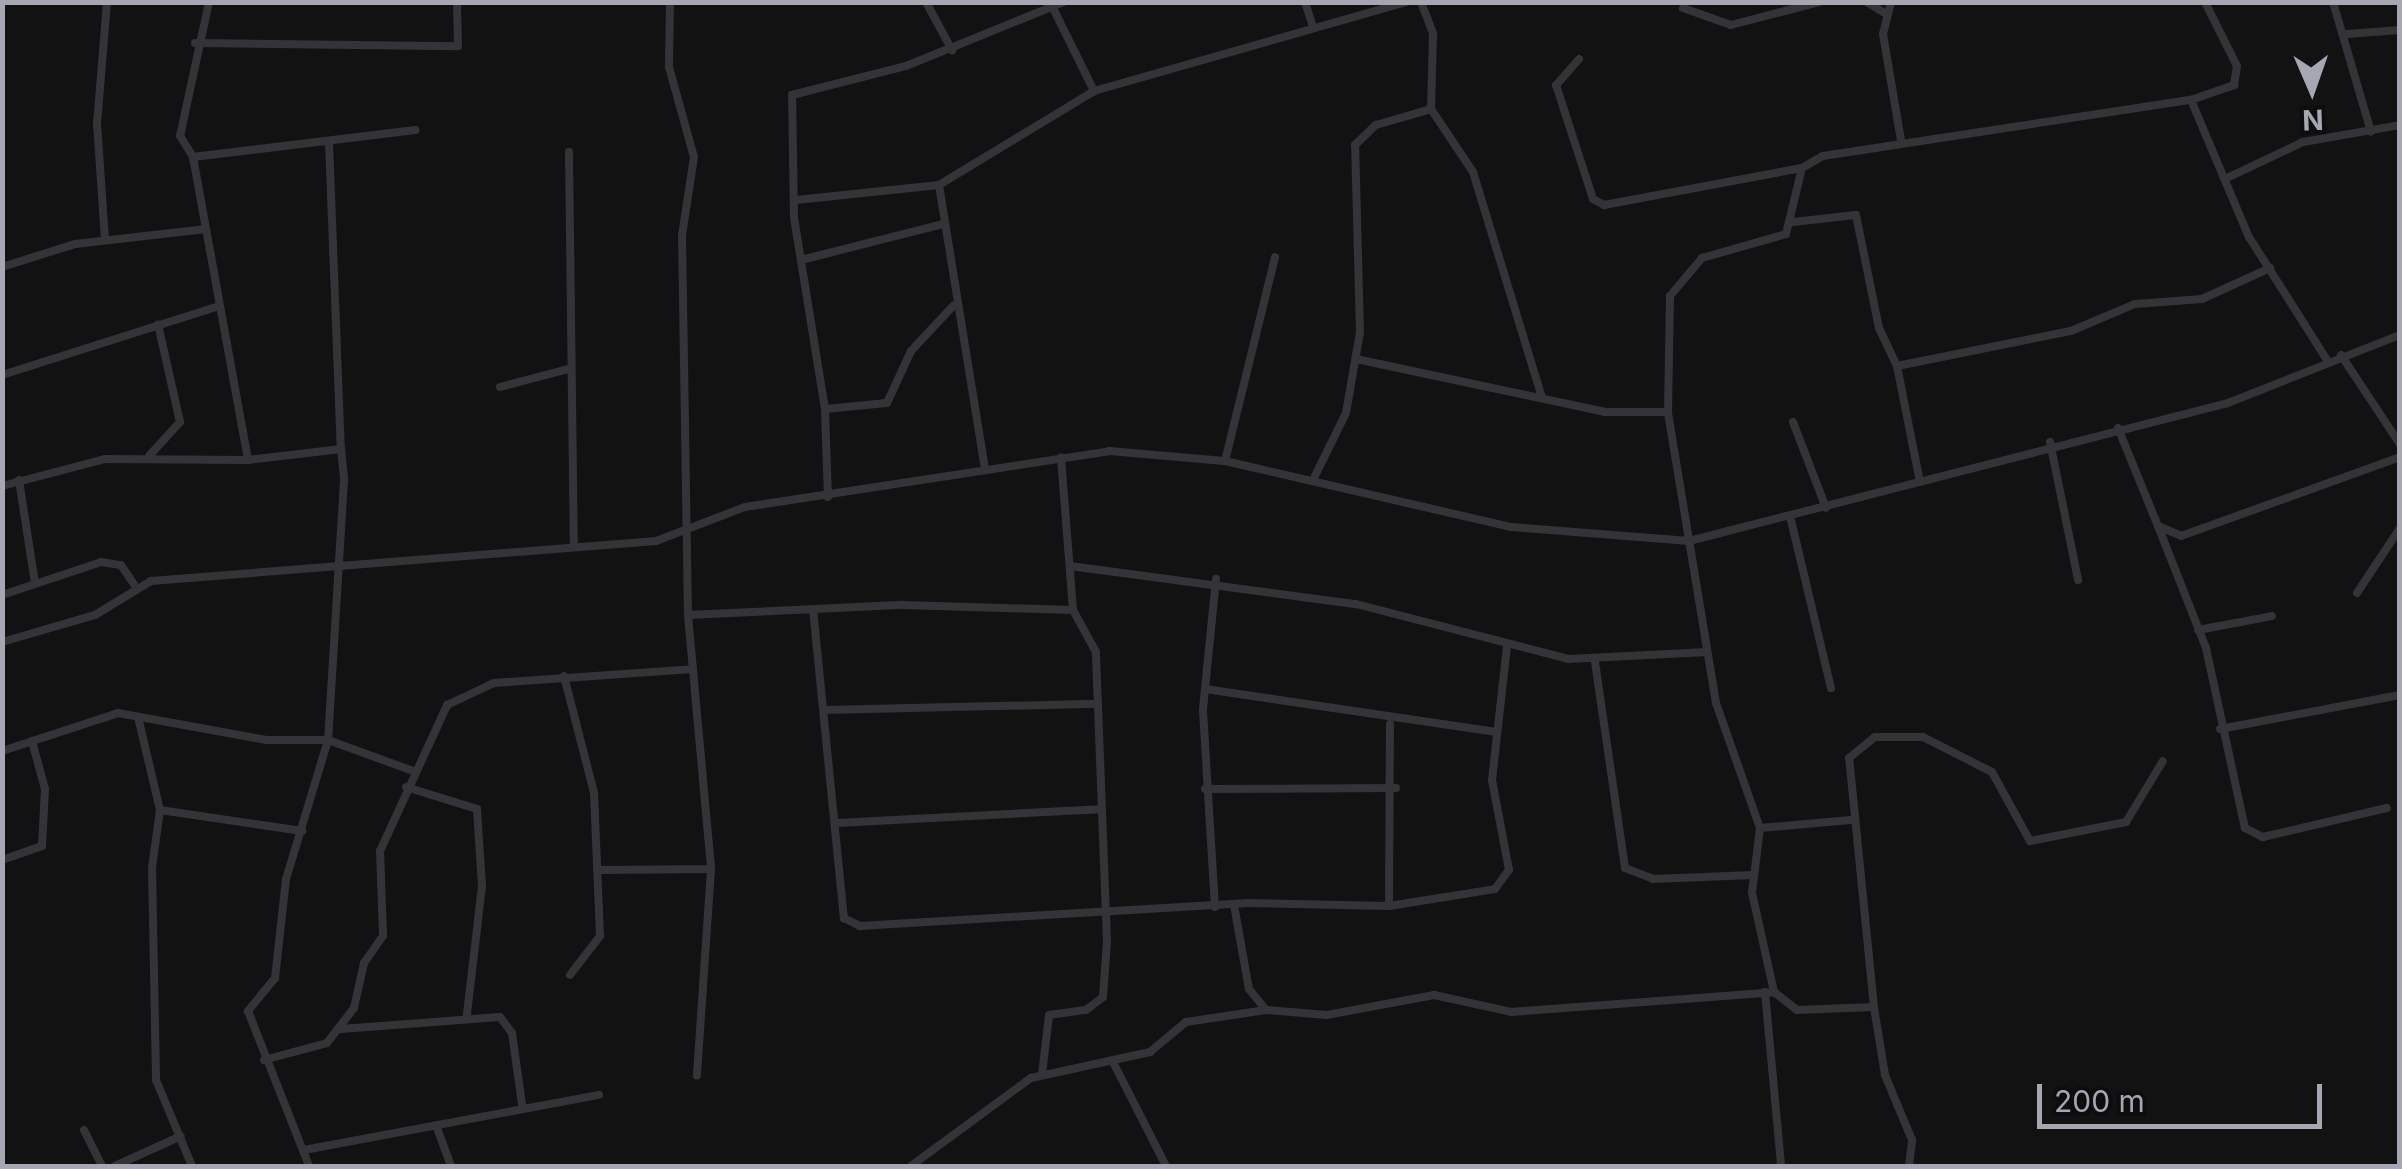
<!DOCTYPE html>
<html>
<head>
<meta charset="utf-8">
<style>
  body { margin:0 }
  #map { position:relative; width:2402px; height:1169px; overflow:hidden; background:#121213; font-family:Inter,sans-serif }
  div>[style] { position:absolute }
  .minor>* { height:8px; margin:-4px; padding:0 4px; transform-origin:4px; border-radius:4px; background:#343438 }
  span { translate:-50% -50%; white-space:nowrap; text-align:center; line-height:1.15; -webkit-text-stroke:8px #0d0d0e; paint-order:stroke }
  .frame { position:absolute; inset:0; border:5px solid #a5a8b3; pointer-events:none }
  .north { position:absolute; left:2262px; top:40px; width:100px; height:100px; -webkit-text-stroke:8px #0d0d0e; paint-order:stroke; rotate:178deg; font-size:28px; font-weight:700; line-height:40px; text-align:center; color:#a5a8b3 }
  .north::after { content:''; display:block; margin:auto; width:35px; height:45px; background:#a5a8b3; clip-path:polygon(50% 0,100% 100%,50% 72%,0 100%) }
  .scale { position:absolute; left:2037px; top:1084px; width:285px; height:45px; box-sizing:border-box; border:5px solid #a5a8b3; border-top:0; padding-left:12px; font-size:30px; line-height:35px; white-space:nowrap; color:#a5a8b3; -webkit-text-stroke:8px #0d0d0e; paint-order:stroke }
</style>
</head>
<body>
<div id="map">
  <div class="minor">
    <div style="left:209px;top:2px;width:137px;rotate:102.2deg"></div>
    <div style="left:180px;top:136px;width:25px;rotate:58deg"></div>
    <div style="left:193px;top:157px;width:308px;rotate:79.7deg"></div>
    <div style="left:248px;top:460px;width:94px;rotate:-6.7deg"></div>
    <div style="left:341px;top:449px;width:31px;rotate:84deg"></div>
    <div style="left:344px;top:480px;width:260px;rotate:93.5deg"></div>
    <div style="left:328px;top:740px;width:145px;rotate:106.8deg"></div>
    <div style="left:286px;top:879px;width:100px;rotate:96.3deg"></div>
    <div style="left:275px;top:978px;width:43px;rotate:129.3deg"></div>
    <div style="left:248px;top:1011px;width:167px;rotate:68.5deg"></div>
    <div style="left:670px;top:2px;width:65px;rotate:90.9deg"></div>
    <div style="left:669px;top:67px;width:93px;rotate:74.5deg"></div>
    <div style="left:694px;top:157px;width:79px;rotate:98.7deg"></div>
    <div style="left:682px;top:235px;width:380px;rotate:89.1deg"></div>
    <div style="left:688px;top:615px;width:255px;rotate:84.8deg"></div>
    <div style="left:711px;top:869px;width:207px;rotate:93.9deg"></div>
    <div style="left:926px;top:2px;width:55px;rotate:61.6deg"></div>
    <div style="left:1305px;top:2px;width:23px;rotate:72deg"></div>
    <div style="left:1421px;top:2px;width:34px;rotate:69deg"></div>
    <div style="left:1433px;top:34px;width:75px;rotate:91.5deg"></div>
    <div style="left:1431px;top:109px;width:76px;rotate:56.3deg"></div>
    <div style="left:1473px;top:172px;width:236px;rotate:73deg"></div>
    <div style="left:1867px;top:2px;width:22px;rotate:32deg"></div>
    <div style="left:1891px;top:2px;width:33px;rotate:104deg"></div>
    <div style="left:1883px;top:34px;width:108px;rotate:80.4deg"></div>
    <div style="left:2333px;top:2px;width:135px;rotate:73.7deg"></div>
    <div style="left:1053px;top:8px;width:93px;rotate:63.7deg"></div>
    <div style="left:1683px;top:8px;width:51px;rotate:19.5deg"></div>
    <div style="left:1731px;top:25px;width:91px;rotate:-14.6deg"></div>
    <div style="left:2347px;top:34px;width:53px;rotate:-4.3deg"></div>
    <div style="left:195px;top:43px;width:263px;rotate:0.7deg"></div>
    <div style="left:458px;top:46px;width:44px;rotate:-91.3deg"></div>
    <div style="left:1579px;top:59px;width:35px;rotate:131deg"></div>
    <div style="left:1556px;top:85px;width:120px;rotate:72deg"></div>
    <div style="left:1593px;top:199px;width:13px;rotate:29deg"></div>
    <div style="left:1604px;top:205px;width:201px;rotate:-10.6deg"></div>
    <div style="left:2191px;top:100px;width:149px;rotate:67.1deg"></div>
    <div style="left:2249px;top:237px;width:146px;rotate:57.6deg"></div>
    <div style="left:329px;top:142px;width:307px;rotate:87.8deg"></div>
    <div style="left:569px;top:152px;width:393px;rotate:89.3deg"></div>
    <div style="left:193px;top:157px;width:224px;rotate:-6.9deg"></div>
    <div style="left:2229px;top:177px;width:82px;rotate:-25.3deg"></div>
    <div style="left:2303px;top:142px;width:98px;rotate:-9.9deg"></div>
    <div style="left:939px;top:185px;width:288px;rotate:80.8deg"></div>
    <div style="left:796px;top:200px;width:144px;rotate:-6deg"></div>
    <div style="left:939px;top:185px;width:181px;rotate:-31.2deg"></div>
    <div style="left:1094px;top:91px;width:324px;rotate:-15.9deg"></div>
    <div style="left:1793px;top:222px;width:63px;rotate:-6.3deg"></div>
    <div style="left:1856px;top:215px;width:115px;rotate:78.5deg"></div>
    <div style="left:1879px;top:328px;width:42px;rotate:64.7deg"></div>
    <div style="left:1897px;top:366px;width:177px;rotate:-11.4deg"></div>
    <div style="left:2071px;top:331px;width:69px;rotate:-22.9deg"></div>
    <div style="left:2135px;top:304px;width:67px;rotate:-4.3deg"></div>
    <div style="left:2202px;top:299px;width:75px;rotate:-24.5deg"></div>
    <div style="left:105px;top:240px;width:116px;rotate:-93.9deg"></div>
    <div style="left:97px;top:124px;width:122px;rotate:-85.3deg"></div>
    <div style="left:805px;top:259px;width:142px;rotate:-14.2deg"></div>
    <div style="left:2px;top:267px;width:77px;rotate:-17.5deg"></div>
    <div style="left:75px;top:244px;width:132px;rotate:-6.5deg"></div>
    <div style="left:2341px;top:355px;width:107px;rotate:56.5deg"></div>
    <div style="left:1356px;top:359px;width:255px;rotate:12deg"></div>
    <div style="left:1605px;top:412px;width:63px"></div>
    <div style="left:1897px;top:366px;width:118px;rotate:78.8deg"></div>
    <div style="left:2px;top:375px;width:228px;rotate:-17.6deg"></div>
    <div style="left:500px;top:387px;width:74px;rotate:-14.8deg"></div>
    <div style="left:825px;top:409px;width:62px;rotate:-5.5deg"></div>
    <div style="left:887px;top:403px;width:57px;rotate:-65.2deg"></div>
    <div style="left:911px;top:351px;width:62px;rotate:-47deg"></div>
    <div style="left:1793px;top:422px;width:92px;rotate:69deg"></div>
    <div style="left:2118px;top:428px;width:106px;rotate:67.8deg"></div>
    <div style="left:2158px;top:526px;width:25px;rotate:23deg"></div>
    <div style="left:2181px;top:536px;width:233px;rotate:-19.8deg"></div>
    <div style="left:2050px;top:442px;width:141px;rotate:78.5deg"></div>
    <div style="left:149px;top:456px;width:46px;rotate:-47.6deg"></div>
    <div style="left:180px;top:422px;width:100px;rotate:-102.7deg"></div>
    <div style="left:1225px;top:461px;width:210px;rotate:-76.2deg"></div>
    <div style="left:19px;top:480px;width:104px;rotate:81.2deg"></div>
    <div style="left:1313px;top:480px;width:75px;rotate:-63.8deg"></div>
    <div style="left:1346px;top:413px;width:82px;rotate:-80.2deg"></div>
    <div style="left:1360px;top:332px;width:187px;rotate:-91.5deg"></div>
    <div style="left:1355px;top:145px;width:29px;rotate:-44deg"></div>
    <div style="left:1376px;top:125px;width:57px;rotate:-16.2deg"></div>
    <div style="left:2px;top:486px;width:106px;rotate:-14.7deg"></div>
    <div style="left:105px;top:459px;width:143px;rotate:0.4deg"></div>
    <div style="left:828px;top:497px;width:88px;rotate:-92deg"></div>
    <div style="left:825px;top:409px;width:194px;rotate:-99.2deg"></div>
    <div style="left:794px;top:217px;width:122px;rotate:-90.9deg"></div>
    <div style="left:792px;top:95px;width:118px;rotate:-14.3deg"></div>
    <div style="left:906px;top:66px;width:170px;rotate:-22.1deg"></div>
    <div style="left:1790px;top:516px;width:177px;rotate:76.6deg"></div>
    <div style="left:2158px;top:526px;width:131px;rotate:68.5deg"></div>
    <div style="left:2206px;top:648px;width:184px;rotate:77.8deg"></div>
    <div style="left:2245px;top:828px;width:20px;rotate:27deg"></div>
    <div style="left:2263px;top:837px;width:127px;rotate:-13.2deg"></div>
    <div style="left:1070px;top:566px;width:289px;rotate:7.6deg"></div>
    <div style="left:1356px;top:604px;width:220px;rotate:14.5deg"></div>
    <div style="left:1569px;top:659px;width:138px;rotate:-2.9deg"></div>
    <div style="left:2357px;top:593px;width:78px;rotate:-56.5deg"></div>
    <div style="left:2px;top:595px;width:104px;rotate:-18.4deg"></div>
    <div style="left:101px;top:562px;width:20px;rotate:9deg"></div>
    <div style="left:121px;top:565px;width:27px;rotate:56deg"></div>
    <div style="left:813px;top:609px;width:311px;rotate:84.3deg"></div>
    <div style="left:844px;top:918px;width:18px;rotate:27deg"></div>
    <div style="left:860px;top:926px;width:389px;rotate:-3.4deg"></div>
    <div style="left:1248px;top:903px;width:141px;rotate:1.2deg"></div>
    <div style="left:1389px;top:906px;width:107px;rotate:-9.1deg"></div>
    <div style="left:1495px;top:889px;width:24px;rotate:-54deg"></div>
    <div style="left:1509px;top:870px;width:92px;rotate:-100.7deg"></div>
    <div style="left:1492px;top:780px;width:134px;rotate:-83.6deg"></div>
    <div style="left:688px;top:615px;width:216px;rotate:-2.7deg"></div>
    <div style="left:904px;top:605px;width:169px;rotate:1.7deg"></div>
    <div style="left:2198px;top:630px;width:75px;rotate:-10.7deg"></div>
    <div style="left:2px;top:642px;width:97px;rotate:-16.2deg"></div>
    <div style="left:95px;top:615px;width:66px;rotate:-31.3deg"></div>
    <div style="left:151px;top:581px;width:507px;rotate:-4.53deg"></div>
    <div style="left:656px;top:541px;width:95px;rotate:-20.9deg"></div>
    <div style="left:745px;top:507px;width:368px;rotate:-8.7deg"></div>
    <div style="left:1109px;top:451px;width:116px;rotate:4.9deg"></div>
    <div style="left:1225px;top:461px;width:294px;rotate:13deg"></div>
    <div style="left:1511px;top:527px;width:179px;rotate:4.5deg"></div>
    <div style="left:1689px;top:541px;width:556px;rotate:-14.36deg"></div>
    <div style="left:2228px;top:403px;width:185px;rotate:-21.6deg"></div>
    <div style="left:1595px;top:662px;width:208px;rotate:81.7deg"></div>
    <div style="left:1625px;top:868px;width:30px;rotate:21deg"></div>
    <div style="left:1653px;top:879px;width:100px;rotate:-2.3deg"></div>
    <div style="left:564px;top:676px;width:121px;rotate:75.6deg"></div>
    <div style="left:594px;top:793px;width:143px;rotate:87.6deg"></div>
    <div style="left:600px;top:936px;width:49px;rotate:127.6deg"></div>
    <div style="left:1205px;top:689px;width:293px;rotate:8.4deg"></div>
    <div style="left:824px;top:710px;width:274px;rotate:-1.3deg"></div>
    <div style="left:138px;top:717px;width:96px;rotate:76.7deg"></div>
    <div style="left:160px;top:810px;width:59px;rotate:97.9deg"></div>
    <div style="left:152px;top:868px;width:212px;rotate:88.9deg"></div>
    <div style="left:156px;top:1080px;width:93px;rotate:67.3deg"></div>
    <div style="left:2220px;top:729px;width:183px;rotate:-10.7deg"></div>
    <div style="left:2px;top:751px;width:122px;rotate:-18.1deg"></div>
    <div style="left:118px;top:713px;width:151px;rotate:10.3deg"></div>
    <div style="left:267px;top:740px;width:61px"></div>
    <div style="left:328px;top:740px;width:90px;rotate:20deg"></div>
    <div style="left:406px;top:787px;width:74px;rotate:17.2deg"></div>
    <div style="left:477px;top:809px;width:77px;rotate:86.3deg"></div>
    <div style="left:482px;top:886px;width:129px;rotate:96.7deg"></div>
    <div style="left:1205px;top:789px;width:191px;rotate:-0.3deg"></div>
    <div style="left:160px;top:810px;width:144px;rotate:8.4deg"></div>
    <div style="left:837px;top:823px;width:264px;rotate:-3deg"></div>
    <div style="left:1760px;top:828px;width:91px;rotate:-5deg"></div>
    <div style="left:2px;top:860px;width:42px;rotate:-19.3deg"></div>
    <div style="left:42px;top:846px;width:57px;rotate:-87deg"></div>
    <div style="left:45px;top:789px;width:50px;rotate:-105.2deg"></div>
    <div style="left:599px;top:870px;width:112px;rotate:-0.5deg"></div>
    <div style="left:1234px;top:905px;width:85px;rotate:79.9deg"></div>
    <div style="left:1249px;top:989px;width:27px;rotate:51deg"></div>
    <div style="left:1389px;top:906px;width:182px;rotate:-89.7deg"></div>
    <div style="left:1215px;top:907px;width:198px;rotate:-93.5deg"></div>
    <div style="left:1203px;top:709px;width:131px;rotate:-84.3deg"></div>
    <div style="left:1765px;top:992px;width:175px;rotate:84.7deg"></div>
    <div style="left:1874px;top:1007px;width:77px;rotate:177.8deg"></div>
    <div style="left:1797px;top:1010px;width:29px;rotate:-142deg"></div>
    <div style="left:1774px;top:992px;width:101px;rotate:-102.5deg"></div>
    <div style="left:1752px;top:893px;width:65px;rotate:-83deg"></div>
    <div style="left:1760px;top:828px;width:133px;rotate:-109.4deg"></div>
    <div style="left:1716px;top:703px;width:295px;rotate:-99.4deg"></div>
    <div style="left:1668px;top:412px;width:116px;rotate:-89deg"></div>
    <div style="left:1670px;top:296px;width:50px;rotate:-49.9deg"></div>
    <div style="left:1702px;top:258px;width:87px;rotate:-15.9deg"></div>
    <div style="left:1786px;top:234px;width:68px;rotate:-76.4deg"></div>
    <div style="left:1802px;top:168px;width:24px;rotate:-30deg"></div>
    <div style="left:1823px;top:156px;width:372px;rotate:-8.7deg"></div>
    <div style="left:2191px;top:100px;width:46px;rotate:-19.2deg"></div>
    <div style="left:2234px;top:85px;width:19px;rotate:-81deg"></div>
    <div style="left:2237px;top:66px;width:72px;rotate:-116.6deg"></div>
    <div style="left:341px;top:1029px;width:159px;rotate:-4.3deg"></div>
    <div style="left:500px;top:1017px;width:20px;rotate:53deg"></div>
    <div style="left:512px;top:1033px;width:72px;rotate:82deg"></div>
    <div style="left:264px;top:1060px;width:65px;rotate:-15.1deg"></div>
    <div style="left:327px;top:1043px;width:44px;rotate:-52.4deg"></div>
    <div style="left:354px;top:1008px;width:46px;rotate:-77.5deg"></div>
    <div style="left:364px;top:963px;width:33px;rotate:-55deg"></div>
    <div style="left:383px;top:936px;width:85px;rotate:-92deg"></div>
    <div style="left:380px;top:851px;width:161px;rotate:-65.3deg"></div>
    <div style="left:447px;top:705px;width:52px;rotate:-25.1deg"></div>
    <div style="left:494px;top:683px;width:199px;rotate:-4deg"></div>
    <div style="left:1112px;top:1060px;width:119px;rotate:63deg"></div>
    <div style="left:1042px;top:1074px;width:59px;rotate:-83.2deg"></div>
    <div style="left:1049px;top:1015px;width:37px;rotate:-8deg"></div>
    <div style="left:1086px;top:1010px;width:21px;rotate:-37deg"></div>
    <div style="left:1103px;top:997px;width:56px;rotate:-85.9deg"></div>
    <div style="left:1107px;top:941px;width:289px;rotate:-92.2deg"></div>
    <div style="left:1096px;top:652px;width:48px;rotate:-118.7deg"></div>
    <div style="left:1073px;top:610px;width:153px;rotate:-94.5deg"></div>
    <div style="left:436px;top:1125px;width:44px;rotate:69.9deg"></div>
    <div style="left:84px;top:1130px;width:40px;rotate:63.4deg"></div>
    <div style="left:304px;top:1150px;width:300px;rotate:-10.6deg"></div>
    <div style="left:115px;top:1166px;width:72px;rotate:-24.4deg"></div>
    <div style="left:911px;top:1166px;width:149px;rotate:-36.3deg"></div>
    <div style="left:1031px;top:1078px;width:122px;rotate:-12.3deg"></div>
    <div style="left:1150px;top:1052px;width:47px;rotate:-39.8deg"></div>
    <div style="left:1186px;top:1022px;width:81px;rotate:-8.5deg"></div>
    <div style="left:1266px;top:1010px;width:61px;rotate:4.7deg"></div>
    <div style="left:1327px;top:1015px;width:109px;rotate:-10.6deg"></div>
    <div style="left:1434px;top:995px;width:79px;rotate:12.4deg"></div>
    <div style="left:1511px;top:1012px;width:264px;rotate:-4.3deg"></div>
    <div style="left:1909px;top:1166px;width:26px;rotate:-83deg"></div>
    <div style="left:1912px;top:1140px;width:70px;rotate:-112.6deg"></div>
    <div style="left:1885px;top:1075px;width:69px;rotate:-99.2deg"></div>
    <div style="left:1874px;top:1007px;width:250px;rotate:-95.7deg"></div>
    <div style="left:1849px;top:758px;width:33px;rotate:-39deg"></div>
    <div style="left:1875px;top:737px;width:48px"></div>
    <div style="left:1923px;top:737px;width:77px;rotate:26.9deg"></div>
    <div style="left:1992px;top:772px;width:79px;rotate:61.2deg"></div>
    <div style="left:2030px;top:841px;width:98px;rotate:-11.2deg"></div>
    <div style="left:2126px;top:822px;width:71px;rotate:-58.8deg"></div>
  </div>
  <div class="frame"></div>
  <div class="north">N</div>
  <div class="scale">200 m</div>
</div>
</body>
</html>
